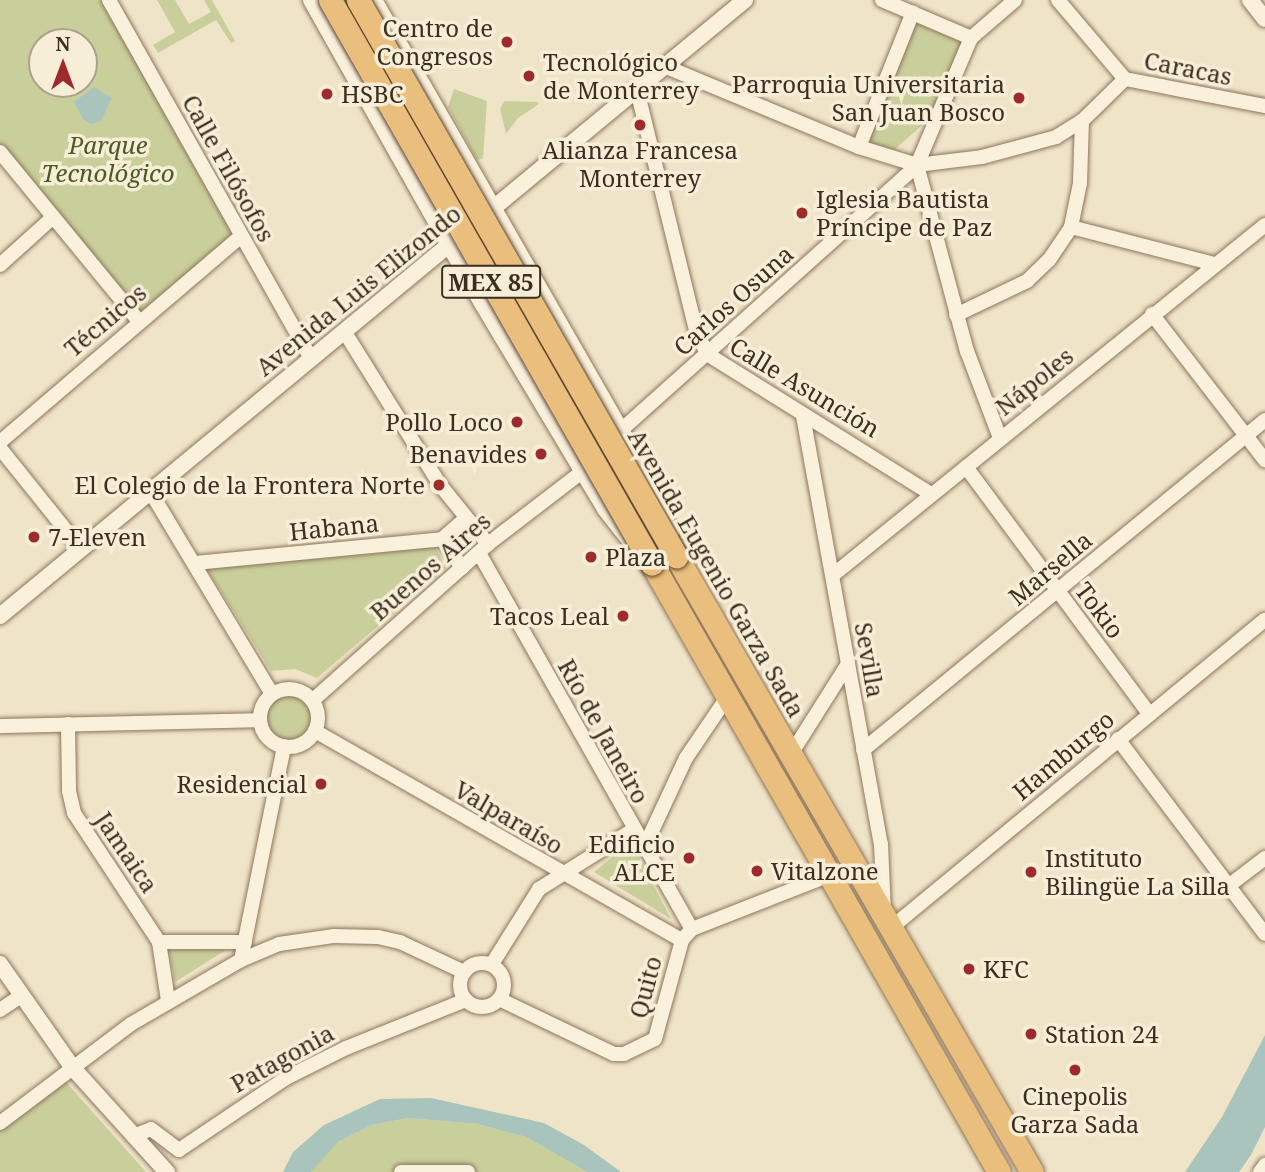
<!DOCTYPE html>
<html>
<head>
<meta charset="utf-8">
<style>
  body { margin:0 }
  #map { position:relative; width:1265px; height:1172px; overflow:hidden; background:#f0e4c8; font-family:"Noto Serif",serif }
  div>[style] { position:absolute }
  .green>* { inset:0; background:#c9cf9b }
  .round { border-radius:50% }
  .water>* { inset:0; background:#a9c4bc }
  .roads { filter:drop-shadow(0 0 2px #8d765c) drop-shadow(0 0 2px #8d765c) }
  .minor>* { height:14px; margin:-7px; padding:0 7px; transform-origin:7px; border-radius:7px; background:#faf1dc }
  .minor>.ring { margin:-7px; padding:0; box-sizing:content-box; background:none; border:14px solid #faf1dc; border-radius:50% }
  .tertiary>* { height:16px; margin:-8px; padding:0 8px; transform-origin:8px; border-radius:8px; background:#faf1dc }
  .trunk>* { height:23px; margin:-11.5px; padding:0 11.5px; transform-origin:11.5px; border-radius:11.5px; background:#eabe7c }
  .bridges { filter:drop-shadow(0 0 2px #5b4430) drop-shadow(0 0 2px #5b4430) }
  .trunk-bridge>* { height:23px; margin:-11.5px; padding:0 11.5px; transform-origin:11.5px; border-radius:11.5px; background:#eabe7c }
  .dots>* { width:19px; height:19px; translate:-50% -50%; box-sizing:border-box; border:4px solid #f7eed8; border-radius:50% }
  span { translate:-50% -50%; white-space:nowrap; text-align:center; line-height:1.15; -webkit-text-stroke:7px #f7eed8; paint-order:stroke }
  .shield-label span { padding:2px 5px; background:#f7eed8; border:2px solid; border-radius:5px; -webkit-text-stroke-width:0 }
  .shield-label { font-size:23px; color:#3d2e20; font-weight:700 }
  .poi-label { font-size:24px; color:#3d2e20 }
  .right { translate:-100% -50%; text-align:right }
  .left { translate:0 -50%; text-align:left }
  .street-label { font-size:24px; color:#3d2e20 }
  .park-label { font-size:24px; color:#4d5a26; font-style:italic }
  .north { position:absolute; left:28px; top:28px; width:70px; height:70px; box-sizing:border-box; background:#f7eed8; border:2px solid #ada18e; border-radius:50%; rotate:0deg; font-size:19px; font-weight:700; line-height:28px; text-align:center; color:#3d2e20 }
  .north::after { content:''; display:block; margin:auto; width:24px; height:32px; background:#9e2a2b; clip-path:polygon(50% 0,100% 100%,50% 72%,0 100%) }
</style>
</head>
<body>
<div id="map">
  <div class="green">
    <div style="clip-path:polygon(evenodd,0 0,109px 0,239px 237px,140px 320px,0 151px,0 0,42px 42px,84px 42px,84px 84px,42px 84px,42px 42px)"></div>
    <div style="clip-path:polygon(157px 0,175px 0,189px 24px,211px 12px,204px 0,212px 0,235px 41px,231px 43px,216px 20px,158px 53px,153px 45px,175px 32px)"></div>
    <div style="clip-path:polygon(913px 12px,971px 38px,942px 108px,887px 156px,859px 147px)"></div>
    <div style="clip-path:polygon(454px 89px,487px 101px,483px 158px,477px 160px,448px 107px)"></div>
    <div style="clip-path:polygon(505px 101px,537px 102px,539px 104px,518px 118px,506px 134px,500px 108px)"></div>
    <div style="clip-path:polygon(434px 545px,446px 568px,317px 678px,295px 669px,271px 671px,204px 564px)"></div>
    <div class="round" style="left:260px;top:689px;width:58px;height:58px"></div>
    <div style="clip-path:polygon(631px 842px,671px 919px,594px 872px)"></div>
    <div style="clip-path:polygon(169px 950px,221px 949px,226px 950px,175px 982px)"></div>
    <div style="clip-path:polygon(65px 1081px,146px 1172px,0 1172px,0 1125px)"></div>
    <div style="clip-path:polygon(408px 1118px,477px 1124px,526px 1137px,587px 1172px,311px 1172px,316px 1161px,338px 1142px,372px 1125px)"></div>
  </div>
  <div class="water">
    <div style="clip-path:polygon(94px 87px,112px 98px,101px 121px,91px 124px,83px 119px,74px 102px)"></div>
    <div style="clip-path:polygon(1265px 1035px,1265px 1127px,1251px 1155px,1239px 1172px,1185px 1172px,1222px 1117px)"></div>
    <div style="clip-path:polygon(431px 1098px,544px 1123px,584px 1145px,621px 1172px,587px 1172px,526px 1137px,477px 1124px,408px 1118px,372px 1125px,338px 1142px,311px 1172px,283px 1172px,293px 1152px,324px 1125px,380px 1099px)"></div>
  </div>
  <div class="roads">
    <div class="minor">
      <div style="left:109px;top:0;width:410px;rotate:60.6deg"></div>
      <div style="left:882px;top:0;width:97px;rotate:23.1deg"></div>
      <div style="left:1058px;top:0;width:104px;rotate:49.7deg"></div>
      <div style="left:664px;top:66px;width:211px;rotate:22.6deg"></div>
      <div style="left:859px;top:147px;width:61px;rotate:17.2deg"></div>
      <div style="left:917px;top:165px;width:65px;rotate:-7deg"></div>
      <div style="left:982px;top:157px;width:77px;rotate:-15.1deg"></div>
      <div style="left:1056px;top:137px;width:31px;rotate:-32deg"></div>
      <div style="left:1082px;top:121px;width:60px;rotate:-44.3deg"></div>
      <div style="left:1125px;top:79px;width:143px;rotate:10.9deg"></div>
      <div style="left:637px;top:90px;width:248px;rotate:76.2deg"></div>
      <div style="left:696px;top:331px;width:25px;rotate:64deg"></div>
      <div style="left:707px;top:354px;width:264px;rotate:32deg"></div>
      <div style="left:859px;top:147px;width:145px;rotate:-68.2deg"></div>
      <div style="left:0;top:152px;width:219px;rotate:50.6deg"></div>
      <div style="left:917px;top:165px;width:193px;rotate:75deg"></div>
      <div style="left:967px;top:351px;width:93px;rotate:69.2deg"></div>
      <div style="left:1071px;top:227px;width:148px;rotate:14.5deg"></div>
      <div style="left:0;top:265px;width:70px;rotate:-42.1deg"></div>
      <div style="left:1152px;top:314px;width:185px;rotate:52.3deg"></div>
      <div style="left:956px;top:315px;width:79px;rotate:-25.6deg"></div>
      <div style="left:1027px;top:281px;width:30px;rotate:-44deg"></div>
      <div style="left:1049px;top:260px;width:40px;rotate:-56deg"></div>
      <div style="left:1071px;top:227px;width:45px;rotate:-78.4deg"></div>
      <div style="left:1080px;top:183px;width:62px;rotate:-88.2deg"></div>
      <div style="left:344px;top:331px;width:183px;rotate:58deg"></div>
      <div style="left:441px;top:486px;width:75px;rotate:51deg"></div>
      <div style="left:803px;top:416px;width:435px;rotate:79.7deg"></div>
      <div style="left:881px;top:844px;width:68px;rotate:87.5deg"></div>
      <div style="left:620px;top:431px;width:399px;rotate:-41.8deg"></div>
      <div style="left:917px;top:165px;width:138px;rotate:-67deg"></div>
      <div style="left:971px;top:38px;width:58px;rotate:-40.8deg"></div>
      <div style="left:0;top:442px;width:317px;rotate:-40.5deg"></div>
      <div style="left:0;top:448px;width:129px;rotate:51.3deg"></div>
      <div style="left:966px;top:467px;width:307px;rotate:53.4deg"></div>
      <div style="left:150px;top:491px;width:237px;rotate:59deg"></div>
      <div style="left:442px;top:539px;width:30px;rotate:-41deg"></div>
      <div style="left:479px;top:553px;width:432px;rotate:60.5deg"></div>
      <div style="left:195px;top:563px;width:248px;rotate:-5.5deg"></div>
      <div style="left:442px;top:539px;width:35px;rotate:55deg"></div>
      <div style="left:833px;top:575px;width:556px;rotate:-39.01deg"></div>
      <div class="ring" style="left:260px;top:689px;width:44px;height:44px"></div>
      <div style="left:313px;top:700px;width:234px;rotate:-41.7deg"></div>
      <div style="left:488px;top:544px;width:118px;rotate:-37.5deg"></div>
      <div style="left:68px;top:724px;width:67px;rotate:89.1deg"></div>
      <div style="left:69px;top:791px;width:23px;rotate:77deg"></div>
      <div style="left:74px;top:813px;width:154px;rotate:56.6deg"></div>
      <div style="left:159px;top:942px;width:59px;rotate:81.2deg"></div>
      <div style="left:0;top:726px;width:260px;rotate:-1.3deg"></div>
      <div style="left:315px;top:731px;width:422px;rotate:29.7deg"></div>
      <div style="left:1118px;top:739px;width:244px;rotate:53deg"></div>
      <div style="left:863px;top:750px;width:520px;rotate:-39.38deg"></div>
      <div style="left:791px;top:754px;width:107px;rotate:-57.7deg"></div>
      <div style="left:644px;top:848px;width:99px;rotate:-65deg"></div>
      <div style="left:686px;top:758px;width:75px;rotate:-55.9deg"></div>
      <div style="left:1227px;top:887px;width:48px;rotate:-37.3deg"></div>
      <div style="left:892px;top:927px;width:483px;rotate:-39.5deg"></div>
      <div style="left:159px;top:942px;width:86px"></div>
      <div style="left:241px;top:960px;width:218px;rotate:-78.6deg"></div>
      <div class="ring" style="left:460px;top:963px;width:30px;height:30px"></div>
      <div style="left:492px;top:964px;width:89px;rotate:-57.9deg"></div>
      <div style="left:539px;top:889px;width:111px;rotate:-32.1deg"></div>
      <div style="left:499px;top:999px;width:127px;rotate:25.6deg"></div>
      <div style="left:614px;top:1054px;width:10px"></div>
      <div style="left:624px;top:1054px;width:34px;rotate:-26deg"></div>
      <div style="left:655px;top:1039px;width:103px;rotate:-74.7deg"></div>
      <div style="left:682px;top:940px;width:15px;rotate:-48deg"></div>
      <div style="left:692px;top:929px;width:150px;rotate:-21.4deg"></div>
      <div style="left:0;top:1010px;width:27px;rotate:-34deg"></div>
      <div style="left:0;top:1123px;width:164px;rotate:-37.1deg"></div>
      <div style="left:131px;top:1024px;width:127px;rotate:-30.2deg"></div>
      <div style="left:241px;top:960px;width:41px;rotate:-22.8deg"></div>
      <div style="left:279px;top:944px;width:56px;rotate:-8.3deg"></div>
      <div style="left:334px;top:936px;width:44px;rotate:1.3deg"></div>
      <div style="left:378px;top:937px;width:23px;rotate:13deg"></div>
      <div style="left:400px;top:942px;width:71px;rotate:25.1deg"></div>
      <div style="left:133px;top:1136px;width:19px;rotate:-21deg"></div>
      <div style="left:151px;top:1129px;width:35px;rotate:37deg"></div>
      <div style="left:179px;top:1150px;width:129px;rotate:-33.9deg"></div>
      <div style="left:286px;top:1078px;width:67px;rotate:-26.6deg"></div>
      <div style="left:346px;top:1048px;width:129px;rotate:-21.8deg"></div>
      <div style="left:401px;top:1172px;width:67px"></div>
      <div style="left:1260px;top:1172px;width:9px;rotate:-54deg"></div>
    </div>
    <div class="tertiary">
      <div style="left:311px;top:0;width:350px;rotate:60.6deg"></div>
      <div style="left:483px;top:305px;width:238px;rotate:59.1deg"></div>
      <div style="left:605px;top:509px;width:41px;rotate:52deg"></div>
      <div style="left:374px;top:0;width:563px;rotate:60.15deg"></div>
      <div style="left:654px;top:488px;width:49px;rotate:69.7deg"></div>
      <div style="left:1250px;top:0;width:24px;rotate:52deg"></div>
      <div style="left:0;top:616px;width:967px;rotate:-39.59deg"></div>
      <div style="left:0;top:964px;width:126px;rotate:55deg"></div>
      <div style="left:72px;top:1067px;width:142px;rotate:47.9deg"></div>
    </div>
    <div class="trunk">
      <div style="left:676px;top:556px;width:711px;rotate:59.98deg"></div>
      <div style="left:652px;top:564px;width:700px;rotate:60.29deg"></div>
    </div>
  </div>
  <div class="bridges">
    <div class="trunk-bridge">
      <div style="left:330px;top:0;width:649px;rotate:60.28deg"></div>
      <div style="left:358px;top:0;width:641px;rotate:60.23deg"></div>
    </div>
  </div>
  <div class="dots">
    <div style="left:507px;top:42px;background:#9e2a2b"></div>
    <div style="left:529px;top:76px;background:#9e2a2b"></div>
    <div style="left:327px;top:94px;background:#9e2a2b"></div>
    <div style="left:1019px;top:98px;background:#9e2a2b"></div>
    <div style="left:640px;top:125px;background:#9e2a2b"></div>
    <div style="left:802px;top:213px;background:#9e2a2b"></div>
    <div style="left:517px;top:422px;background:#9e2a2b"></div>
    <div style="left:541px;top:454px;background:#9e2a2b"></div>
    <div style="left:439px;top:485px;background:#9e2a2b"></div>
    <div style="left:34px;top:537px;background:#9e2a2b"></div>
    <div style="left:591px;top:557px;background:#9e2a2b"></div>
    <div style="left:623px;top:616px;background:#9e2a2b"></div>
    <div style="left:321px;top:784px;background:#9e2a2b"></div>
    <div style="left:689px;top:858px;background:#9e2a2b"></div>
    <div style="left:757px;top:871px;background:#9e2a2b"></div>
    <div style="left:1031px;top:872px;background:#9e2a2b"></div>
    <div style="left:969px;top:969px;background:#9e2a2b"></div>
    <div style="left:1031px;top:1034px;background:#9e2a2b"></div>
    <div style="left:1075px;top:1070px;background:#9e2a2b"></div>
  </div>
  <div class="shield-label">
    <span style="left:491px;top:282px">MEX 85</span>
  </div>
  <div class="poi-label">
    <span class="right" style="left:493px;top:42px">Centro de<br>Congresos</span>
    <span class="left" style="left:543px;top:76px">Tecnológico<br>de Monterrey</span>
    <span class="right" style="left:1005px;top:98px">Parroquia Universitaria<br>San Juan Bosco</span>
    <span class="left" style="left:341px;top:94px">HSBC</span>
    <span style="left:640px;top:164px">Alianza Francesa<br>Monterrey</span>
    <span class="left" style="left:816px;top:213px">Iglesia Bautista<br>Príncipe de Paz</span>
    <span class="right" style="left:503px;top:422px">Pollo Loco</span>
    <span class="right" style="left:527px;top:454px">Benavides</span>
    <span class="right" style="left:425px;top:485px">El Colegio de la Frontera Norte</span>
    <span class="left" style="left:48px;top:537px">7-Eleven</span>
    <span class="left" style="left:605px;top:557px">Plaza</span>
    <span class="right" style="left:609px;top:616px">Tacos Leal</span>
    <span class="right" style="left:307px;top:784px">Residencial</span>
    <span class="right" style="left:675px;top:858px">Edificio<br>ALCE</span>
    <span class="left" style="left:1045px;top:872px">Instituto<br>Bilingüe La Silla</span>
    <span class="left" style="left:771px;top:871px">Vitalzone</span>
    <span class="left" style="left:983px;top:969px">KFC</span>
    <span class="left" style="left:1045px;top:1034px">Station 24</span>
    <span style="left:1075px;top:1110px">Cinepolis<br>Garza Sada</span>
  </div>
  <div class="street-label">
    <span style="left:1188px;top:68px;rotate:11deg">Caracas</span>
    <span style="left:229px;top:168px;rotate:61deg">Calle Filósofos</span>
    <span style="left:358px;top:290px;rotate:-39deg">Avenida Luis Elizondo</span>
    <span style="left:733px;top:300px;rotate:-42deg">Carlos Osuna</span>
    <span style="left:105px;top:320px;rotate:-40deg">Técnicos</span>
    <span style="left:1034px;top:381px;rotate:-39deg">Nápoles</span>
    <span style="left:805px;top:387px;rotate:31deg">Calle Asunción</span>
    <span style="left:334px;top:527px;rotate:-6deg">Habana</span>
    <span style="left:430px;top:566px;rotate:-41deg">Buenos Aires</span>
    <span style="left:1050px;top:568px;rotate:-40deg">Marsella</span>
    <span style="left:717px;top:573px;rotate:60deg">Avenida Eugenio Garza Sada</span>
    <span style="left:1100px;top:610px;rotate:53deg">Tokio</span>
    <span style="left:870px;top:660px;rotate:80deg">Sevilla</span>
    <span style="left:604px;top:731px;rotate:61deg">Río de Janeiro</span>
    <span style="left:1063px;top:755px;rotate:-40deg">Hamburgo</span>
    <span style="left:509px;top:817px;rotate:30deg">Valparaíso</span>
    <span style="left:127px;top:852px;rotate:56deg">Jamaica</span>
    <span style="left:645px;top:987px;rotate:-75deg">Quito</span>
    <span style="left:282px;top:1058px;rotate:-29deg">Patagonia</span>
  </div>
  <div class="park-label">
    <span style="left:108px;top:159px">Parque<br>Tecnológico</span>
  </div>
  <div class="north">N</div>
</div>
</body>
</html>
